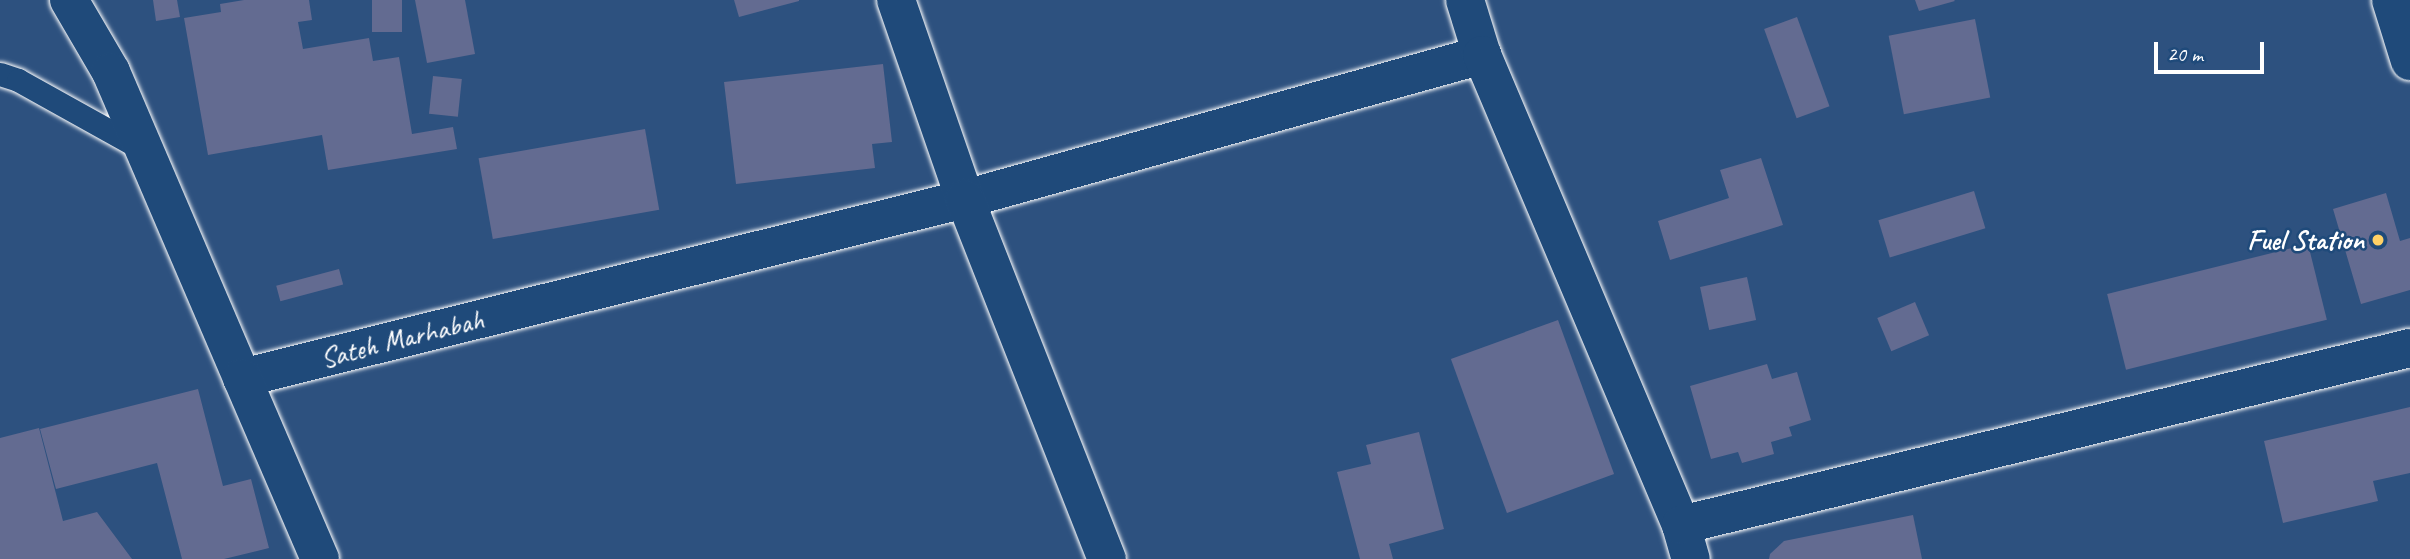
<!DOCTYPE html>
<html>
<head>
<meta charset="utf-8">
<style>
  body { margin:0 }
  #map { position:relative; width:2410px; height:559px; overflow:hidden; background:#2d517f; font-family:Caveat,sans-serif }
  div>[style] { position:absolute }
  .building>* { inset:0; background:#636b91; transform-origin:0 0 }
  .roads { filter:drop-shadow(0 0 2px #fff) drop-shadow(0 0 2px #fff) }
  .lane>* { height:23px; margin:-11.5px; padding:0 11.5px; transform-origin:11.5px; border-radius:11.5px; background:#1f4a7a }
  .street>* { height:38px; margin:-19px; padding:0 19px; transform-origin:19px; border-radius:19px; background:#1f4a7a }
  .secondary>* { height:38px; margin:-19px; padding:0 19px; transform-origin:19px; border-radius:19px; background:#1f4a7a }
  .dots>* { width:19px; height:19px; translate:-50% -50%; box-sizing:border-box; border:4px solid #1f4a7a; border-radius:50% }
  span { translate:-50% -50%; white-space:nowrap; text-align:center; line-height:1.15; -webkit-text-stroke:5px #1f4a7a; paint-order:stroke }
  .poi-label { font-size:28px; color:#fff; font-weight:700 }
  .right { translate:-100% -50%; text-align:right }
  .street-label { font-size:28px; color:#fff }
  .scale { position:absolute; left:2154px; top:42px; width:110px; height:32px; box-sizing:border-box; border:4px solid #fff; border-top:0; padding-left:9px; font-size:21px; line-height:24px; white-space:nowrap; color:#fff; -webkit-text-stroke:5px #1f4a7a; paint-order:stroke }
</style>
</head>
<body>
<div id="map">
  <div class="building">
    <div style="clip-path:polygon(153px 0,177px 0,180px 17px,156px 21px)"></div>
    <div style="clip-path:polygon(244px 0,309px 0,312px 20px,298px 22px,303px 49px,369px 38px,373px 61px,399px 57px,412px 134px,453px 127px,457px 149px,328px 170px,322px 135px,208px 155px,184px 18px,221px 12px,220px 4px)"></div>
    <div style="left:372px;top:0;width:30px;height:32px"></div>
    <div style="clip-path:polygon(415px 0,465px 0,475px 54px,427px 63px)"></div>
    <div style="clip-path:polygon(734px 0,799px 0,799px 1px,739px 17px)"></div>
    <div style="clip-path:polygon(1915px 0,1954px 0,1955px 1px,1919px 11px)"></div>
    <div style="left:1797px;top:17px;width:95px;height:35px;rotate:70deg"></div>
    <div style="left:1975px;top:19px;width:80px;height:88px;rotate:79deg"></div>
    <div style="clip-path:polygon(883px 64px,892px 142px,872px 144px,875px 168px,736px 184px,724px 82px)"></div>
    <div style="left:433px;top:76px;width:29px;height:38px;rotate:6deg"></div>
    <div style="left:645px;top:129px;width:82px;height:169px;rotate:80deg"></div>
    <div style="clip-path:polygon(1761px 158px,1783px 225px,1670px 260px,1658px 221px,1729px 198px,1720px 170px)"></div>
    <div style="left:1974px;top:191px;width:39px;height:100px;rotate:73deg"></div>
    <div style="clip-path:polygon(2386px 193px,2400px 241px,2410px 238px,2410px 290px,2361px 304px,2333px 209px)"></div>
    <div style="left:2308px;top:244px;width:78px;height:207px;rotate:76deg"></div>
    <div style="left:339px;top:269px;width:16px;height:65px;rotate:75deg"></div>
    <div style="left:1747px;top:277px;width:44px;height:48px;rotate:78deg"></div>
    <div style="left:1915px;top:302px;width:36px;height:41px;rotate:67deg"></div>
    <div style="left:1558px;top:320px;width:164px;height:114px;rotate:70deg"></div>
    <div style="clip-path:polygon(1767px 364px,1772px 379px,1797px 372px,1811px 420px,1789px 427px,1792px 436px,1771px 442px,1774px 454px,1742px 463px,1738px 452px,1711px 459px,1690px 386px)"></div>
    <div style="clip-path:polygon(198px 389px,223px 486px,251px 479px,269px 548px,224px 559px,182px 559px,157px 463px,56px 489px,40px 429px)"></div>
    <div style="clip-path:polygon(2410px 407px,2410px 473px,2373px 481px,2378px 501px,2283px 523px,2264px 441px)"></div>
    <div style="clip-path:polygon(39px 428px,63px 521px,97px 512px,132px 559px,0 559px,0 438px)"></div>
    <div style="clip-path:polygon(1419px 432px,1444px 529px,1389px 544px,1393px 559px,1360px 559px,1337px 472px,1371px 464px,1366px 445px)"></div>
    <div style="clip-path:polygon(1913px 515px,1922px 559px,1769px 559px,1770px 554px,1784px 541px)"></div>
  </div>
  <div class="roads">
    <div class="lane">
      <div style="left:0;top:74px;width:19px;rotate:18deg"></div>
      <div style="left:18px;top:80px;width:144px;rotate:29.1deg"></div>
    </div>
    <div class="street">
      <div style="left:69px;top:0;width:83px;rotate:59.7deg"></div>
      <div style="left:111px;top:72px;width:333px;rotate:66.8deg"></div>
      <div style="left:242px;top:378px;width:745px;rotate:-13.91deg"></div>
      <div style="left:965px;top:199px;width:537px;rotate:-15.56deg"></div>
      <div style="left:896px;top:0;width:211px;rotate:70.9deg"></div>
      <div style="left:965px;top:199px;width:387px;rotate:68.5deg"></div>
      <div style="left:1465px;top:0;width:58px;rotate:72.8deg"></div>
      <div style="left:1482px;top:55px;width:510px;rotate:67.05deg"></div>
      <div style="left:1681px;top:525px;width:35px;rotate:74deg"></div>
      <div style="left:242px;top:378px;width:197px;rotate:66.7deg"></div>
      <div style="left:1681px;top:525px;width:750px;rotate:-13.65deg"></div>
    </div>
    <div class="secondary">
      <div style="left:2391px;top:0;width:64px;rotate:72.7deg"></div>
    </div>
  </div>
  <div class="dots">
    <div style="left:2378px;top:240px;background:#ffd166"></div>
  </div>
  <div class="poi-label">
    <span class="right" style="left:2364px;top:240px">Fuel Station</span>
  </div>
  <div class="street-label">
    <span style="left:402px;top:339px;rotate:-14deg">Sateh Marhabah</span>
  </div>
  <div class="scale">20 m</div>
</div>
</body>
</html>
